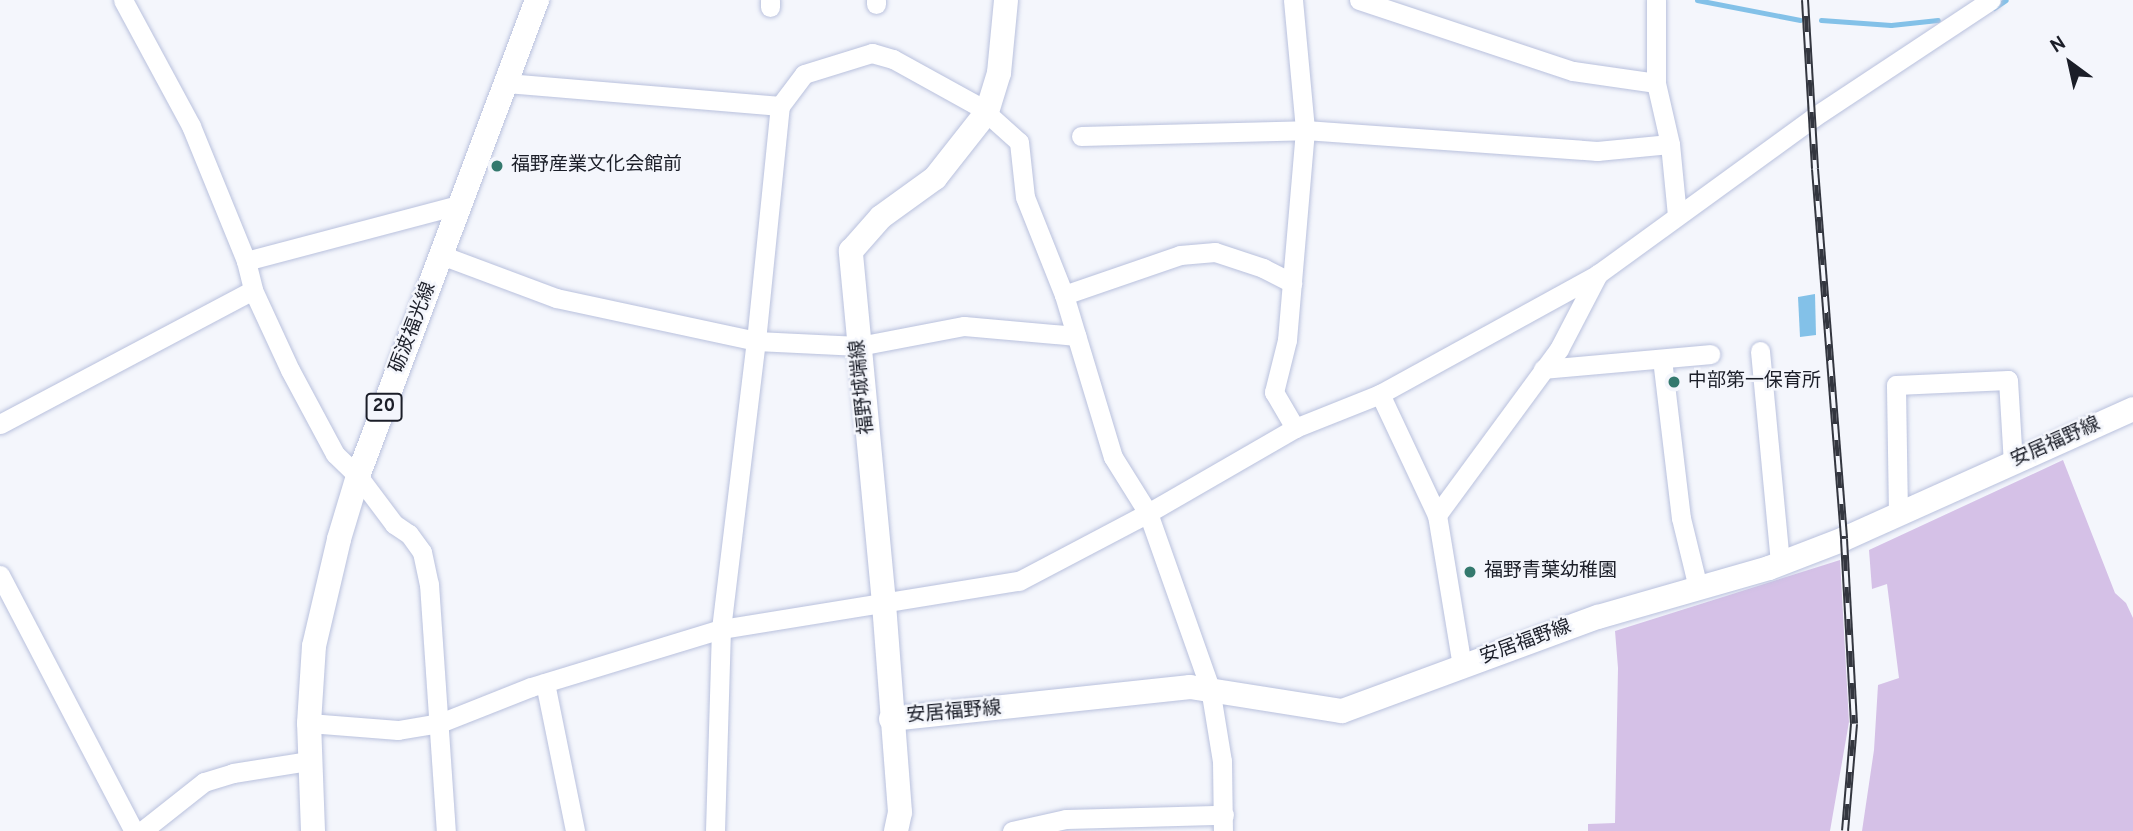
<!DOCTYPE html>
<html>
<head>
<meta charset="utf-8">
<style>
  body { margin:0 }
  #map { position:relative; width:2133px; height:831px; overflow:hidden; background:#f4f6fc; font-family:Overpass,"Noto Sans JP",sans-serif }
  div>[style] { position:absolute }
  .green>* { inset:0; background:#d5c1e7 }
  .water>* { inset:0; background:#83c1e8 }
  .stream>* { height:5px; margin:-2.5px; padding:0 2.5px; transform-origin:2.5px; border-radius:2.5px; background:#83c1e8 }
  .roads { filter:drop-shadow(0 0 2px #b9c1dd) drop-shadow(0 0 2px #b9c1dd) }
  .minor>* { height:19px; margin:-9.5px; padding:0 9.5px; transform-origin:9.5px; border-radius:9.5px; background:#fff }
  .major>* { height:24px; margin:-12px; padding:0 12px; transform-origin:12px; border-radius:12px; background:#fff }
  .rail>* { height:8px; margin-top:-4px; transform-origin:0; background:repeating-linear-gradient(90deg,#f4f6fc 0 16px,#33363f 0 32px); box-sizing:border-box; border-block:2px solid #33363f }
  .dots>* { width:19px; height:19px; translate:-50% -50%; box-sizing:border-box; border:4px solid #f4f6fc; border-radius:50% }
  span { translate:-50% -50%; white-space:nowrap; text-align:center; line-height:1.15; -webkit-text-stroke:5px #f4f6fc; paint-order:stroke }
  .shield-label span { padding:2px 5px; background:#f4f6fc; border:2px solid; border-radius:5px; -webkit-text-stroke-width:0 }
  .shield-label { font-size:18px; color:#1b1e28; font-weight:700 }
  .poi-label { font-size:19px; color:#1b1e28 }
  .left { translate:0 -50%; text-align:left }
  .street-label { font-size:19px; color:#1b1e28 }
  .north { position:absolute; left:2035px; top:28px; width:70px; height:70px; -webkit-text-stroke:5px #f4f6fc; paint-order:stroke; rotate:327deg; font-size:19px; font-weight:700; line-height:28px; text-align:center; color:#1b1e28 }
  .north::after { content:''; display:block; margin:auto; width:24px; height:32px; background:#1b1e28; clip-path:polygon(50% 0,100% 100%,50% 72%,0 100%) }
</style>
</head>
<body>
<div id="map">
  <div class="green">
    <div style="clip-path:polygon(2063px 460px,2115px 593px,2126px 603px,2133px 618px,2133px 831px,1862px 831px,1874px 750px,1878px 685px,1899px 678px,1887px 584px,1872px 589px,1869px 550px)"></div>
    <div style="clip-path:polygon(1840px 560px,1849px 722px,1830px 831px,1588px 831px,1588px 824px,1615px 823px,1618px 668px,1615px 631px)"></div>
  </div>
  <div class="water">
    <div style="clip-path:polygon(1815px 294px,1816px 335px,1800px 337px,1798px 297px)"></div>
  </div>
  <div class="stream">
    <div style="left:1697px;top:0;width:105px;rotate:11deg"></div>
    <div style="left:1994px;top:8px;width:14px;rotate:-34deg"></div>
    <div style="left:1821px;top:20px;width:70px;rotate:4.1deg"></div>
    <div style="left:1891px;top:25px;width:47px;rotate:-6.1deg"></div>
  </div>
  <div class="roads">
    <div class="minor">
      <div style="left:123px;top:0;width:143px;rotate:61.6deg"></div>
      <div style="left:191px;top:126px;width:146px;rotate:67.8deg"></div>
      <div style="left:246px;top:261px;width:30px;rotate:76deg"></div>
      <div style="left:253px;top:290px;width:88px;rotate:65.2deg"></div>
      <div style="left:290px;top:370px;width:95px;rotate:61.8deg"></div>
      <div style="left:335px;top:454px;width:32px;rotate:44deg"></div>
      <div style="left:358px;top:476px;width:60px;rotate:53.1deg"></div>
      <div style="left:394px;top:524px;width:18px;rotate:34deg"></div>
      <div style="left:409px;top:534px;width:22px;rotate:54deg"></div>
      <div style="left:422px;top:552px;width:33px;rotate:78deg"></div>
      <div style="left:429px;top:584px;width:248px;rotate:86.1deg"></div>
      <div style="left:876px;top:0;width:4px;rotate:90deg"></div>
      <div style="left:1293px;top:0;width:131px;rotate:84.7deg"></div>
      <div style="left:1305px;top:130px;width:211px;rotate:94.9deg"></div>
      <div style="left:1287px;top:340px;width:54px;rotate:104deg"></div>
      <div style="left:1274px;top:392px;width:42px;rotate:59.7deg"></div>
      <div style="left:1359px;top:0;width:225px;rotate:18.4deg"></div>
      <div style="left:1573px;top:71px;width:84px;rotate:8.2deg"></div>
      <div style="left:1656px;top:0;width:83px;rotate:90deg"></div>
      <div style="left:1656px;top:83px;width:63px;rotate:77.1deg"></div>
      <div style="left:1670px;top:144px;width:72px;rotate:84.4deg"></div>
      <div style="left:770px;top:7px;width:7px;rotate:-90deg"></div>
      <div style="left:507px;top:83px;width:274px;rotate:4.8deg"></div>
      <div style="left:1081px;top:136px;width:224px;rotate:-1.5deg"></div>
      <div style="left:1305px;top:130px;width:293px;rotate:4.1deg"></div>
      <div style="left:1597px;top:151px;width:73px;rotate:-5.5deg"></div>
      <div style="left:441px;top:255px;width:123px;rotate:20.5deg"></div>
      <div style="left:556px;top:298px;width:205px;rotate:12.1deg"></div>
      <div style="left:756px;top:341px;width:103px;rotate:2.8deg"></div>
      <div style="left:859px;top:346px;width:107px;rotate:-10.8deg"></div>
      <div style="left:964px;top:326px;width:113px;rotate:5.1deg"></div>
      <div style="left:246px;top:261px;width:222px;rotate:-14.8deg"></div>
      <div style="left:1064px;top:295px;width:123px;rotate:-19deg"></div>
      <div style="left:1180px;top:255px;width:35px;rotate:-5deg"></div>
      <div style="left:1215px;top:252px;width:51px;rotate:18.4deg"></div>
      <div style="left:1263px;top:268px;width:33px;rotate:27deg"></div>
      <div style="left:1760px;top:351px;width:213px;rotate:84.6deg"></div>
      <div style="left:1662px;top:359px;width:160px;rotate:83.2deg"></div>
      <div style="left:1681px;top:518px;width:72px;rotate:76.3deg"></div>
      <div style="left:1543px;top:369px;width:168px;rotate:-5.1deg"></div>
      <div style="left:1380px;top:394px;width:134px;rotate:64.8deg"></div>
      <div style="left:1437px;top:515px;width:153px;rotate:80.6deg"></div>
      <div style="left:0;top:424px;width:286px;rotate:-27.9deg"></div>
      <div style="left:1898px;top:514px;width:129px;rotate:-90.9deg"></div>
      <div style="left:1896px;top:385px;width:112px;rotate:-2.6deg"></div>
      <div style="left:2008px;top:380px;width:83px;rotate:86.6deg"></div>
      <div style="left:1437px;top:515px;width:206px;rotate:-53.7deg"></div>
      <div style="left:1559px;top:349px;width:85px;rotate:-62.5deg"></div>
      <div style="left:0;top:575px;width:289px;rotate:62.4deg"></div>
      <div style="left:545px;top:683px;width:151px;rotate:78.5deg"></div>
      <div style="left:309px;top:723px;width:89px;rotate:4.5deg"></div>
      <div style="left:398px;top:730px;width:43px;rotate:-9.5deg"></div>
      <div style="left:440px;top:723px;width:98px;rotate:-21.6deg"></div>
      <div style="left:531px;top:687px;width:199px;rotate:-17deg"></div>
      <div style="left:721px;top:629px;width:302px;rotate:-9.2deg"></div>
      <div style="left:1019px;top:581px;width:146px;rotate:-27.8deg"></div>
      <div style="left:1148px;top:513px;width:170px;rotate:-30deg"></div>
      <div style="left:1295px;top:428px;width:92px;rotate:-21.8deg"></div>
      <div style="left:1380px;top:394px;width:249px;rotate:-28.8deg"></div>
      <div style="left:1598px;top:274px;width:267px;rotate:-36deg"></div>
      <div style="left:1814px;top:117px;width:212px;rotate:-33.5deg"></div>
      <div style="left:142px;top:831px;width:79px;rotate:-38.3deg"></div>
      <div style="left:204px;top:782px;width:30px;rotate:-17deg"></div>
      <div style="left:233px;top:773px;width:77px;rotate:-9deg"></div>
      <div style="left:715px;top:831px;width:202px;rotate:-88.3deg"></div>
      <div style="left:721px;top:629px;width:290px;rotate:-83.1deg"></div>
      <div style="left:756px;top:341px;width:236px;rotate:-84.2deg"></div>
      <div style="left:780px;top:106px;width:40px;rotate:-53deg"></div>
      <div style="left:804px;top:74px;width:71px;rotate:-17.2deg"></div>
      <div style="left:872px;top:53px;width:22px;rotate:16deg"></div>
      <div style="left:893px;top:59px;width:99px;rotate:28.9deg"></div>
      <div style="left:980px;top:107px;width:52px;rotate:41.9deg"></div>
      <div style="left:1019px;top:142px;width:55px;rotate:83.8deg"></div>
      <div style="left:1025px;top:197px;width:105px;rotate:68.3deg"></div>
      <div style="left:1064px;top:295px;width:169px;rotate:73.2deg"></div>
      <div style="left:1113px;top:457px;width:66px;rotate:58deg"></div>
      <div style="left:1148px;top:513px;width:186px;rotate:70.5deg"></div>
      <div style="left:1210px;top:688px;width:74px;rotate:80.7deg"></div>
      <div style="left:1222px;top:761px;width:70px;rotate:89.2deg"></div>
      <div style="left:1012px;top:831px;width:55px;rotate:-12.5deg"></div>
      <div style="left:1066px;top:819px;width:158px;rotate:-1.5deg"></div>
    </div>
    <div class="major">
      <div style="left:891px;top:719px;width:301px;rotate:-6.1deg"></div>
      <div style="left:1190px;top:687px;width:154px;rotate:9deg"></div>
      <div style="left:1342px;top:711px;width:273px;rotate:-20.2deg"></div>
      <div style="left:1598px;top:617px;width:178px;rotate:-16deg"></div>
      <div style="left:1769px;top:568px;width:80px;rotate:-21.1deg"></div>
      <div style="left:1844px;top:539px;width:317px;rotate:-24.2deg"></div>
      <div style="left:313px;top:831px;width:108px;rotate:-92.1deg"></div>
      <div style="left:309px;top:723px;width:77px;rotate:-86.3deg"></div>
      <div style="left:314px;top:646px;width:110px;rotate:-76.8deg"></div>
      <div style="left:339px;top:539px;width:66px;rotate:-73.2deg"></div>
      <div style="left:358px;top:476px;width:509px;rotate:-69.39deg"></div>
      <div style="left:896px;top:831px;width:19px;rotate:-78deg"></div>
      <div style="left:900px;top:812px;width:210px;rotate:-94.4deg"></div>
      <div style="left:884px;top:603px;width:354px;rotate:-95.4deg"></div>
      <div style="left:851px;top:251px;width:45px;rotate:-48.6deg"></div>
      <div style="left:881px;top:217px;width:67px;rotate:-35.8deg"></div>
      <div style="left:935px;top:178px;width:84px;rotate:-51.8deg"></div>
      <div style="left:987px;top:112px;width:41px;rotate:-72.9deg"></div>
      <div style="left:999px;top:73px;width:73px;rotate:-84.5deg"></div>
    </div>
  </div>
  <div class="rail">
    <div style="left:1805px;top:0;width:169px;rotate:86.6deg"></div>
    <div style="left:1815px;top:169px;width:371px;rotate:85.5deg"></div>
    <div style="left:1844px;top:539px;width:185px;rotate:86.9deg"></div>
    <div style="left:1854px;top:724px;width:107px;rotate:94.8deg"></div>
  </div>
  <div class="dots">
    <div style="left:497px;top:166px;background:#34796e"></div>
    <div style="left:1674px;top:382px;background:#34796e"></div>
    <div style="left:1470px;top:572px;background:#34796e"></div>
  </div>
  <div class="shield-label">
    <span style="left:384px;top:407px">20</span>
  </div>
  <div class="poi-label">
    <span class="left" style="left:511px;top:166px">福野産業文化会館前</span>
    <span class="left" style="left:1688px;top:382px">中部第一保育所</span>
    <span class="left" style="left:1484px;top:572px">福野青葉幼稚園</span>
  </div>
  <div class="street-label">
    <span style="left:414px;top:328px;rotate:-69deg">砺波福光線</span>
    <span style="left:863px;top:387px;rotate:-96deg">福野城端線</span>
    <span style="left:2056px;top:443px;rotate:-24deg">安居福野線</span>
    <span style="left:1526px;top:643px;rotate:-20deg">安居福野線</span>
    <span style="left:954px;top:713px;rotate:-5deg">安居福野線</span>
  </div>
  <div class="north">N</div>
</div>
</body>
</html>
